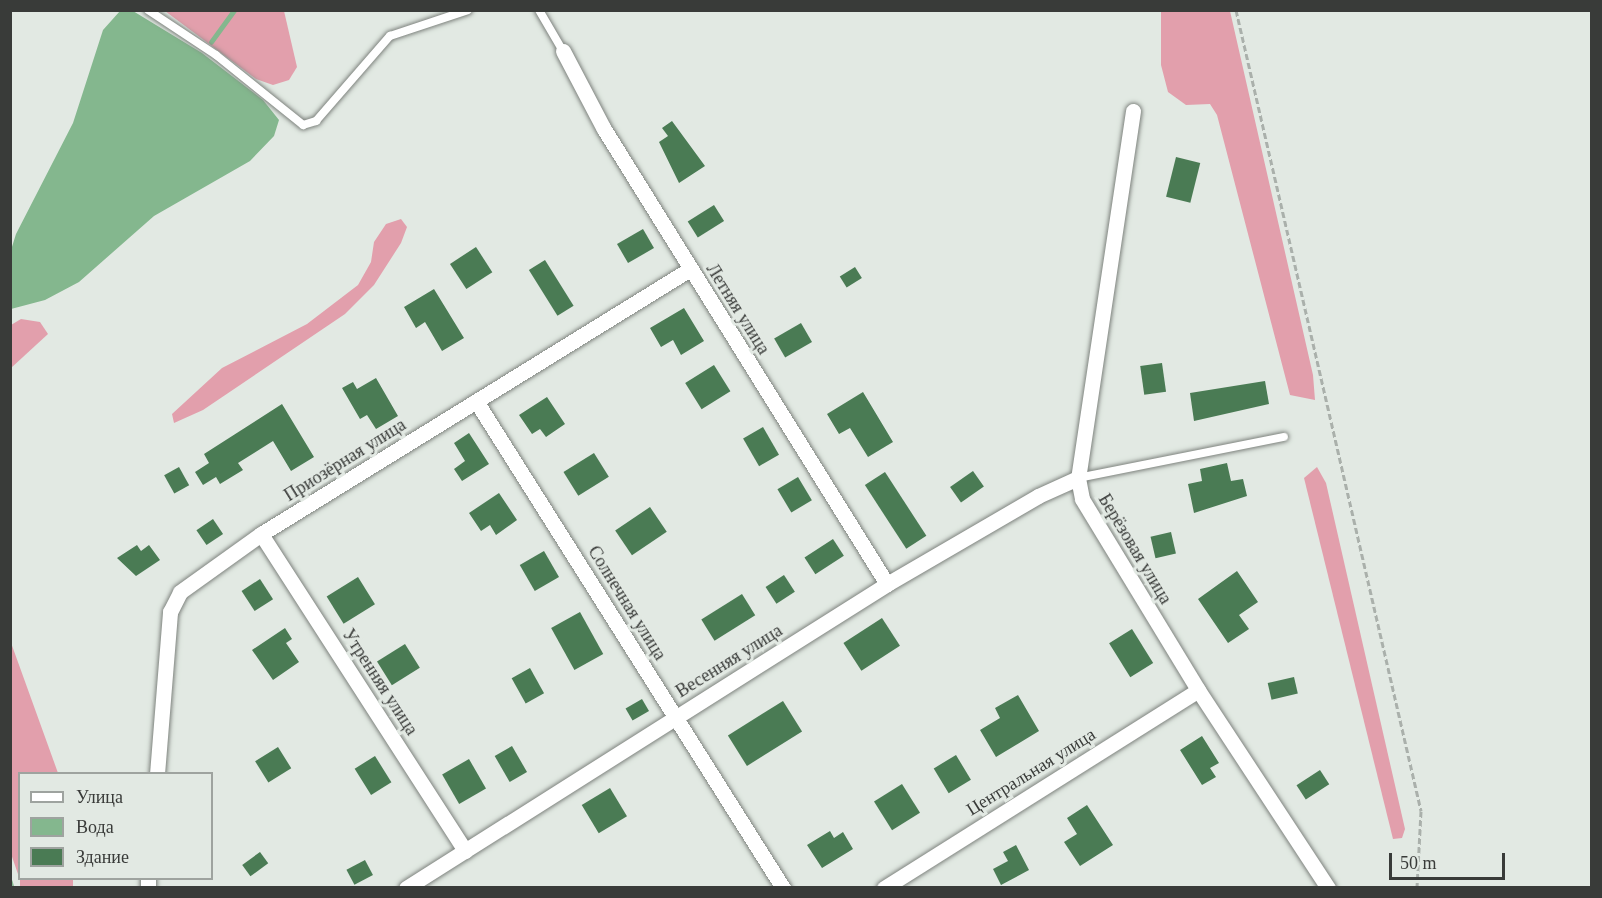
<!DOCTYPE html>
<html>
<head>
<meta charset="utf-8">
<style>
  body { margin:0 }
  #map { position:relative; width:1602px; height:898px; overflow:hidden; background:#e2e9e3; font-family:"Times New Roman",serif }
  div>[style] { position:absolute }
  .forest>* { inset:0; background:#e29fac; transform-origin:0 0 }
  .water>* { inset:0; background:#84b78e }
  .stream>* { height:4.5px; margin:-2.25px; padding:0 2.25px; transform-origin:2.25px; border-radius:2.25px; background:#84b78e }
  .building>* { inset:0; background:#4a7b54; transform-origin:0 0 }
  .path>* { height:3px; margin-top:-1.5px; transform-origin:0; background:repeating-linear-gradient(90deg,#aab0ab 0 6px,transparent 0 9px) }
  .roads { filter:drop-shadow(0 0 2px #7e837e) drop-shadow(0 0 2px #7e837e) }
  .service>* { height:8px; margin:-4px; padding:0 4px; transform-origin:4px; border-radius:4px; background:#fff }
  .minor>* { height:15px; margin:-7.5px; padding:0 7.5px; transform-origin:7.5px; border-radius:7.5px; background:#fff }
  span { translate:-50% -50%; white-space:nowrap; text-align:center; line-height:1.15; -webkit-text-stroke:6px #e2e9e3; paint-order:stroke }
  .street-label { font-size:18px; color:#393b39 }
  .frame { position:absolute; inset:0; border:12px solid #393b39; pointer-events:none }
  .legend { position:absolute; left:18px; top:772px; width:195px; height:108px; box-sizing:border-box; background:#e2e9e3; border:2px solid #9ea39f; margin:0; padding:8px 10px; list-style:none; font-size:18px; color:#393b39 }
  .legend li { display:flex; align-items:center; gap:12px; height:30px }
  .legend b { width:30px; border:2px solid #9ea39f }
  .scale { position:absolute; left:1389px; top:853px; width:116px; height:27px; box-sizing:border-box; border:3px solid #393b39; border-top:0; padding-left:8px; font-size:18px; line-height:21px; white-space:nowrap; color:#393b39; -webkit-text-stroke:4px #e2e9e3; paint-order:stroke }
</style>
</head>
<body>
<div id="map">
  <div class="forest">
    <div style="clip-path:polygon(165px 11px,284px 11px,297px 67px,289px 80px,273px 85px,256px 79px)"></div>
    <div style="clip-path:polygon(1161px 11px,1230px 11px,1313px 375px,1315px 400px,1290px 395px,1217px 115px,1210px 104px,1186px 105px,1168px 92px,1161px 65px)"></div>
    <div style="clip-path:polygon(401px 219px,407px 227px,401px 243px,374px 285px,345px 314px,203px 410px,174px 423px,172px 414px,222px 368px,307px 324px,358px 285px,371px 262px,374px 242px,386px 224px)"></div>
    <div style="clip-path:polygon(21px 319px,40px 322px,48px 334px,11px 368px,11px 325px)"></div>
    <div style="clip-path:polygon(1317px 467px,1326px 483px,1405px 829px,1402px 838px,1393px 839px,1304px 478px)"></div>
    <div style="clip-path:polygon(10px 640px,58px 773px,20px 774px,19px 877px,10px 851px)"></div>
    <div style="left:20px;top:879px;width:53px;height:9px"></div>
  </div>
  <div class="water">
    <div style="clip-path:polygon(120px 11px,133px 11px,202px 53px,263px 100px,279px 120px,274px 136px,250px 161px,154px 216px,79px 282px,45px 300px,11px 309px,11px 250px,16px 234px,73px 123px,103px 30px)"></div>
  </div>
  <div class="stream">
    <div style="left:211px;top:42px;width:39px;rotate:-54deg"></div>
    <div style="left:10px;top:881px;width:7px;rotate:74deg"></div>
  </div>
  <div class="building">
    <div style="clip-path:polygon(672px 121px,705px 166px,679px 183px,659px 142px,668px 136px,662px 128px)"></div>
    <div style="left:1176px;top:157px;width:25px;height:41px;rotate:14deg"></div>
    <div style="left:714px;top:205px;width:19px;height:31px;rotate:58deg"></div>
    <div style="left:643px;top:229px;width:22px;height:30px;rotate:60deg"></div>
    <div style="left:476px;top:247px;width:30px;height:31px;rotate:57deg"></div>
    <div style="left:545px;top:260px;width:54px;height:19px;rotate:58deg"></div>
    <div style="left:855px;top:267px;width:13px;height:18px;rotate:58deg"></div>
    <div style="clip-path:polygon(434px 289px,464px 338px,442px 351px,425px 322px,416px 328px,404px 307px)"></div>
    <div style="clip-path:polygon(684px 308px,704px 341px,681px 355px,673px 340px,661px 347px,650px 328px)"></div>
    <div style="left:801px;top:323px;width:22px;height:31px;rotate:60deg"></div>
    <div style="left:1162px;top:363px;width:29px;height:22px;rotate:82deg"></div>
    <div style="left:714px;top:365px;width:31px;height:34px;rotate:58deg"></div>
    <div style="clip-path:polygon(376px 378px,398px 416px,376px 429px,367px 415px,360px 419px,342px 388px,353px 382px,357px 389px)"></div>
    <div style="clip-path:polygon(1265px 381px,1269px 404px,1194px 421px,1190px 393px)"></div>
    <div style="clip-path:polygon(863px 392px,893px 442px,868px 457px,850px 428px,839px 434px,827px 414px)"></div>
    <div style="clip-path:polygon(547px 397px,565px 424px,546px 437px,540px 429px,532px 434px,519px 415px)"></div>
    <div style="clip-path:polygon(282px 404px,314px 457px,291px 471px,273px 441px,238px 463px,243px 470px,220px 484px,216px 477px,203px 485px,195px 472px,209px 463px,204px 454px)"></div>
    <div style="left:763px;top:427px;width:32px;height:23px;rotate:60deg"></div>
    <div style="clip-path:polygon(469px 433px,489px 464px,462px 481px,454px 469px,465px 461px,454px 443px)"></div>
    <div style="left:594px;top:453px;width:28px;height:36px;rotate:58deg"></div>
    <div style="clip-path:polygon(1227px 463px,1231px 481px,1243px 479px,1247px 496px,1194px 513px,1188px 484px,1202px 481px,1200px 469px)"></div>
    <div style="left:179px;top:467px;width:21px;height:17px;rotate:61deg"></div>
    <div style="left:973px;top:471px;width:19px;height:28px;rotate:55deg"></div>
    <div style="left:885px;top:472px;width:76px;height:24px;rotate:57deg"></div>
    <div style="left:798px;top:477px;width:27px;height:24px;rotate:59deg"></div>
    <div style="clip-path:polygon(499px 493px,517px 520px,496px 535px,490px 525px,481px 531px,469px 513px)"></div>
    <div style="left:650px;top:507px;width:30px;height:42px;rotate:56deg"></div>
    <div style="left:213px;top:519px;width:18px;height:20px;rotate:56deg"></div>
    <div style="left:1171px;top:532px;width:22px;height:21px;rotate:77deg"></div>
    <div style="left:833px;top:539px;width:20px;height:34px;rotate:57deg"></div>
    <div style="clip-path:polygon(137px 545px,141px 551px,149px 545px,160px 560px,136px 576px,117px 558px)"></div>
    <div style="left:544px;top:551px;width:30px;height:28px;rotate:60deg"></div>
    <div style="clip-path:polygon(1237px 571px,1258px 602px,1239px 615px,1249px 629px,1228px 643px,1198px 599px)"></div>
    <div style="left:784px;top:575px;width:20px;height:22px;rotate:57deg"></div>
    <div style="left:358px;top:577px;width:32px;height:37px;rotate:58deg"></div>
    <div style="left:260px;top:579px;width:24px;height:22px;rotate:57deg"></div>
    <div style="left:742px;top:594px;width:25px;height:48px;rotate:58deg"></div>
    <div style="left:580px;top:612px;width:48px;height:33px;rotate:61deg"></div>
    <div style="left:882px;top:618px;width:33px;height:46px;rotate:57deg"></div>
    <div style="clip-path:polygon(285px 628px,292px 639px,286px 643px,299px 662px,273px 680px,252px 650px)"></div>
    <div style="left:1132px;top:629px;width:40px;height:27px;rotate:58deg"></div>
    <div style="left:405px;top:644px;width:28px;height:33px;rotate:58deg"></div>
    <div style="left:530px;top:668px;width:29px;height:21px;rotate:61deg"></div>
    <div style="left:1294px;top:677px;width:17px;height:27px;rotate:77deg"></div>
    <div style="clip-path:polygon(1018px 695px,1039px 731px,996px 757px,980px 730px,1000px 718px,995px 708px)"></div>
    <div style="left:642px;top:699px;width:14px;height:19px;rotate:60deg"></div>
    <div style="left:783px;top:701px;width:36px;height:65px;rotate:58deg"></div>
    <div style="clip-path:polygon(1202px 736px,1219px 763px,1210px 768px,1216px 777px,1202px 785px,1180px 750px)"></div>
    <div style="left:512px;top:746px;width:30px;height:20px;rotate:60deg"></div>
    <div style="left:278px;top:747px;width:25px;height:27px;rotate:58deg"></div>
    <div style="left:956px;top:755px;width:29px;height:26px;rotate:59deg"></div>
    <div style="left:375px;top:756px;width:31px;height:24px;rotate:58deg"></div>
    <div style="left:469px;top:759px;width:34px;height:31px;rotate:60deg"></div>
    <div style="left:1320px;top:770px;width:17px;height:28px;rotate:57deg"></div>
    <div style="left:902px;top:784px;width:34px;height:33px;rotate:58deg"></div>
    <div style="left:610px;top:788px;width:33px;height:33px;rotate:59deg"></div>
    <div style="clip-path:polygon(1087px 805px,1113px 845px,1080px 866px,1064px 842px,1077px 834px,1067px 818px)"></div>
    <div style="clip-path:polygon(830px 831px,834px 838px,843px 832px,853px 849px,822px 868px,807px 845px)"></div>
    <div style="clip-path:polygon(1016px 845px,1029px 870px,1001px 885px,993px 869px,1008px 861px,1003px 852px)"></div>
    <div style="left:260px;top:852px;width:14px;height:22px;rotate:54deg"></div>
    <div style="left:365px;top:860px;width:17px;height:21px;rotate:62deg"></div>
  </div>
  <div class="path">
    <div style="left:1236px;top:10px;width:822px;rotate:76.99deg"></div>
    <div style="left:1421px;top:811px;width:77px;rotate:93deg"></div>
  </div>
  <div class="roads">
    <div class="service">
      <div style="left:148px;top:10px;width:82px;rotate:33.5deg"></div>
      <div style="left:216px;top:55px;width:112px;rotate:38.8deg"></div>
      <div style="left:303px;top:125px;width:14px;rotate:-17deg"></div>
      <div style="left:316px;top:121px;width:113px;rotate:-49deg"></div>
      <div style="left:390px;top:36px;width:82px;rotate:-18.4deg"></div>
      <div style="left:539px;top:10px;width:48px;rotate:59.7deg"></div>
      <div style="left:1078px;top:478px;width:210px;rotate:-11.3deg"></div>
    </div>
    <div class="minor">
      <div style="left:563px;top:51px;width:88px;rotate:62.3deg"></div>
      <div style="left:604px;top:129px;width:536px;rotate:58.12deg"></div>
      <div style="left:1133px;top:111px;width:371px;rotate:98.5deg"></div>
      <div style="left:1078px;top:478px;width:21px;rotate:79deg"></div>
      <div style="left:1082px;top:499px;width:223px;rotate:58.7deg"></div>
      <div style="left:1198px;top:690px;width:237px;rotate:56.7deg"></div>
      <div style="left:476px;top:401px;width:576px;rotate:57.77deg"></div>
      <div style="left:261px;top:534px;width:377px;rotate:57.2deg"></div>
      <div style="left:157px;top:774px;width:163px;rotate:-85.4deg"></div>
      <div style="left:170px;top:612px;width:22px;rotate:-63deg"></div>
      <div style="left:180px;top:592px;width:100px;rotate:-35.6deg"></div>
      <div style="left:261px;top:534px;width:504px;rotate:-31.7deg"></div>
      <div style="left:148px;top:888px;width:10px;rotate:-90deg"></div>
      <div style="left:406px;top:888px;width:569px;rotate:-32.29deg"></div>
      <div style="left:887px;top:584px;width:175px;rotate:-30.2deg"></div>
      <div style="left:1038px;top:496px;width:44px;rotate:-24.2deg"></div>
      <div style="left:884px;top:888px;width:371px;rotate:-32.2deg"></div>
    </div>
  </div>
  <div class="street-label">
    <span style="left:738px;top:309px;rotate:58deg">Летняя улица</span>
    <span style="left:345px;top:460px;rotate:-32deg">Приозёрная улица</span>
    <span style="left:1135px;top:549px;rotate:59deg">Берёзовая улица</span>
    <span style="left:627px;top:603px;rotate:58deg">Солнечная улица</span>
    <span style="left:729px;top:661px;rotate:-32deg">Весенняя улица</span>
    <span style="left:380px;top:682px;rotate:57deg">Утренняя улица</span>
    <span style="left:1031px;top:772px;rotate:-32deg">Центральная улица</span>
  </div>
  <div class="frame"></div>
  <ul class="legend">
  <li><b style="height:8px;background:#fff"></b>Улица</li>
  <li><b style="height:16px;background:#84b78e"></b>Вода</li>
  <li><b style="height:16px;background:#4a7b54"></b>Здание</li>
  </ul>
  <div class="scale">50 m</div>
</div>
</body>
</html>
